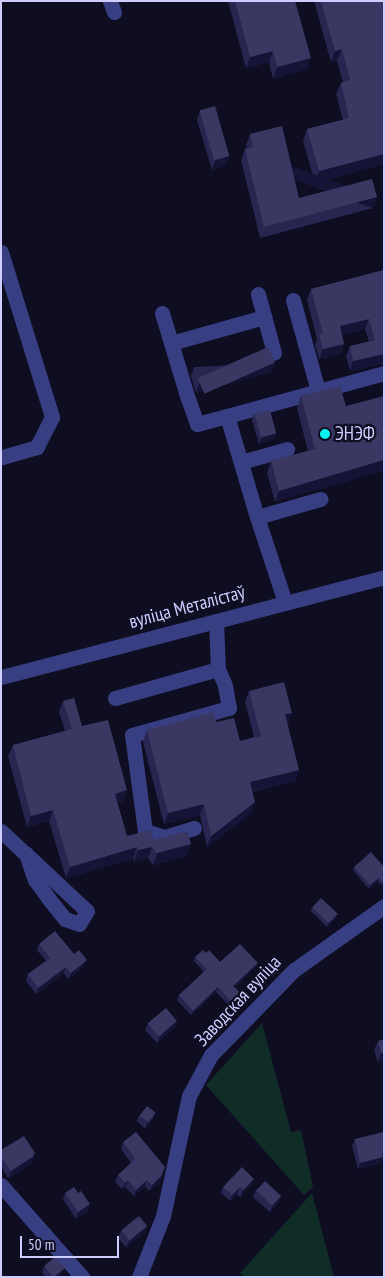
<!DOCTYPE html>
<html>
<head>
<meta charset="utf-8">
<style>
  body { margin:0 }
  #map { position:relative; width:385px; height:1278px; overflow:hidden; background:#0e0d22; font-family:"PT Sans Narrow",sans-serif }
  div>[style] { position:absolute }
  .green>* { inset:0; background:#102c27 }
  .minor>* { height:15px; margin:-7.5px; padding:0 7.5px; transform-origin:7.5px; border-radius:7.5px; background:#373e81 }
  .wall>* { inset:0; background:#282650 }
  .shaded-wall>* { inset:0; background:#161436; transform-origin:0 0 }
  .building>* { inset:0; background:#3a3863; transform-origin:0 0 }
  .dots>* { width:14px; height:14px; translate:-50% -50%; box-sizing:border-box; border:2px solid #0e0d22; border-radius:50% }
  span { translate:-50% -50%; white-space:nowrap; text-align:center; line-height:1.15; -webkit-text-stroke:4.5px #0e0d22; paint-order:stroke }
  .poi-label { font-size:19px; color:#cdceff }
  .left { translate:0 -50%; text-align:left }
  .street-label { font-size:19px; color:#cdceff }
  .frame { position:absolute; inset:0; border:2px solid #cdceff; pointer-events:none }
  .scale { position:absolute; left:20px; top:1236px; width:99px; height:22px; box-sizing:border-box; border:2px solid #cdceff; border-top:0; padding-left:6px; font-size:15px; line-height:18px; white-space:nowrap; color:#cdceff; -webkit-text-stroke:4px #0e0d22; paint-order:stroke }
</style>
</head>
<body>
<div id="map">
  <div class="green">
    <div style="clip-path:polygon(262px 1023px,291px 1132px,301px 1130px,313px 1187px,304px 1195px,206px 1085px)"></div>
    <div style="clip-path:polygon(312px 1193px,334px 1277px,244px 1277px,240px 1273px)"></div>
  </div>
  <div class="minor">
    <div style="left:110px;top:1px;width:12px;rotate:70deg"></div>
    <div style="left:1px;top:252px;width:173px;rotate:72.8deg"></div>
    <div style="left:52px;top:417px;width:34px;rotate:117deg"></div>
    <div style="left:37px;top:447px;width:37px;rotate:164deg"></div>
    <div style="left:258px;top:294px;width:61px;rotate:74.8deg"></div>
    <div style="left:293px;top:300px;width:94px;rotate:74.6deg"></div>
    <div style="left:162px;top:313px;width:87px;rotate:73.2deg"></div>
    <div style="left:187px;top:396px;width:30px;rotate:70deg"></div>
    <div style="left:197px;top:424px;width:31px;rotate:-15deg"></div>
    <div style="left:227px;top:416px;width:105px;rotate:73.5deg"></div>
    <div style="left:257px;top:517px;width:89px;rotate:71.8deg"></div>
    <div style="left:171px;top:343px;width:97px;rotate:-15.6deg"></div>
    <div style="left:227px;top:416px;width:163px;rotate:-15.3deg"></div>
    <div style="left:241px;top:462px;width:48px;rotate:-15.8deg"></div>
    <div style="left:257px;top:517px;width:66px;rotate:-15.9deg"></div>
    <div style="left:1px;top:677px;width:396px;rotate:-14.6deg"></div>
    <div style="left:115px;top:698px;width:107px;rotate:-15.7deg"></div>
    <div style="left:218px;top:669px;width:48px;rotate:-92.4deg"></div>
    <div style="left:194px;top:828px;width:31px;rotate:163deg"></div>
    <div style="left:164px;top:837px;width:20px;rotate:-162deg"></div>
    <div style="left:145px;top:831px;width:97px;rotate:-97.7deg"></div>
    <div style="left:132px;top:735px;width:101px;rotate:-15.6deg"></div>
    <div style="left:229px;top:708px;width:23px;rotate:-100deg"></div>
    <div style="left:225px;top:685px;width:17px;rotate:-114deg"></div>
    <div style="left:1px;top:831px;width:34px;rotate:43deg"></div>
    <div style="left:26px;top:854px;width:83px;rotate:43.1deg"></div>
    <div style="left:87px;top:911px;width:15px;rotate:122deg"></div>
    <div style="left:79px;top:924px;width:15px;rotate:-160deg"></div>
    <div style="left:65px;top:919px;width:26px;rotate:-129deg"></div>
    <div style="left:49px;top:899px;width:24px;rotate:-126deg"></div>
    <div style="left:35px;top:880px;width:28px;rotate:-109deg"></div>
    <div style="left:1px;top:1185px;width:123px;rotate:48.6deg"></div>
    <div style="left:139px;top:1277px;width:66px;rotate:-68.5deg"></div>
    <div style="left:163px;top:1216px;width:123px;rotate:-77.8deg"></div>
    <div style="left:189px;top:1096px;width:47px;rotate:-61.8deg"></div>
    <div style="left:211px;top:1055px;width:119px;rotate:-45.7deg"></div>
    <div style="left:294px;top:970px;width:110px;rotate:-35.4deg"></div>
  </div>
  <div class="wall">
    <div style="clip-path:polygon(228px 1px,295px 1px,307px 69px,273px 79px,269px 62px,246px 68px)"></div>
    <div style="clip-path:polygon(314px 1px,384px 1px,384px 164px,315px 183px,303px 141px,307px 129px,343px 120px,336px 94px,341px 83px,343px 82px,337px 61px,331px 62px)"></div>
    <div style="clip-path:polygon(200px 111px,226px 165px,212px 170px,197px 120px)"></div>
    <div style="clip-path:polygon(250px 134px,299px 198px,377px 197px,373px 208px,260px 238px,241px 160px,245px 149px,247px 148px,246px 145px)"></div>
    <div style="clip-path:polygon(384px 270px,384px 364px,382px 364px,350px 371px,346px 356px,350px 346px,369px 342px,365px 329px,342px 335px,344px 344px,341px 354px,319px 359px,315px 345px,317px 339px,307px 300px,311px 289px)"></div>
    <div style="clip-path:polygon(275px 363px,271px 372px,196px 393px,191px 376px,194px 367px)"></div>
    <div style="clip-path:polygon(301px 396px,346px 406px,275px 502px,267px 473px,271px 461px,308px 451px,297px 408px)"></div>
    <div style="clip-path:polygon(254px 414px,276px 433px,273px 440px,259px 444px,252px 420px)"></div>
    <div style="clip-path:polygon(249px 691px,292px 713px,287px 724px,299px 770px,295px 781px,252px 792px,251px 813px,207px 847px,200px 815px,164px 824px,143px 742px,147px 730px,216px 722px,240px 741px,254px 737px,245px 702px)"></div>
    <div style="clip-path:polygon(63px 701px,82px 726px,123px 802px,117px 803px,127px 836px,154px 840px,187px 856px,153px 865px,148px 858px,134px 862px,133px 859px,66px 878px,49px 821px,27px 827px,8px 756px,13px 745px,65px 731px,59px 712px)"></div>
    <div style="clip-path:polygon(354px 867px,384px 867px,384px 883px,381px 885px,378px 881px,369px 889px,353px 870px)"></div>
    <div style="clip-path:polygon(312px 907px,336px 917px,327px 927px,311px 911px)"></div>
    <div style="clip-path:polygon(39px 944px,84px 966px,68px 979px,64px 973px,36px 994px,26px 981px,28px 974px,46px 961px,37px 950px)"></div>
    <div style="clip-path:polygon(206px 953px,220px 962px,256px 967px,235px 987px,247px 1000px,245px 1004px,236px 1013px,216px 992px,191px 1015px,177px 1000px,179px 995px,204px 972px,194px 961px,195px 957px)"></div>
    <div style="clip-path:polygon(148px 1024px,175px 1027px,157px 1043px,145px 1030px)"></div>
    <div style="clip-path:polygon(378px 1041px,384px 1061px,378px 1062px,374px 1050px)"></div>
    <div style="clip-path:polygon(139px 1115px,153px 1119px,145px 1129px,137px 1121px)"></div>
    <div style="clip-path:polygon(384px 1132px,384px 1159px,382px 1159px,381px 1163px,358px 1169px,352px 1146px,355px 1139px)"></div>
    <div style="clip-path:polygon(123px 1142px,165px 1167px,159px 1183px,149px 1191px,145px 1186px,134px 1196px,125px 1187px,122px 1189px,115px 1182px,118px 1175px,131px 1163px,121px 1149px)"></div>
    <div style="clip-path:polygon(1px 1150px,35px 1153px,32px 1163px,8px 1178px,1px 1166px)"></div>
    <div style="clip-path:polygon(251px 1185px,240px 1197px,237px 1194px,230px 1201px,221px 1193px,223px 1187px)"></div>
    <div style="clip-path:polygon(256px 1190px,281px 1196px,278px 1203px,270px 1212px,253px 1197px)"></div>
    <div style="clip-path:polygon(65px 1193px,88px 1211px,76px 1219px,63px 1199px)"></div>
    <div style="clip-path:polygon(147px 1226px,145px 1232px,126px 1247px,118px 1238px,121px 1231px)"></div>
    <div style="clip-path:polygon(44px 1266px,62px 1274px,59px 1277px,45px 1277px,42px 1273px)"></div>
  </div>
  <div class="shaded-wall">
    <div style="clip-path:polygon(342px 49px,337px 61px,331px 62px,335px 51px)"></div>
    <div style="clip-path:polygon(273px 51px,269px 62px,246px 68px,250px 57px)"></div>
    <div style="clip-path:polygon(311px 58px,307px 69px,273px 79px,277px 67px)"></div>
    <div style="clip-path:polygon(384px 154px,384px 164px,315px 183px,319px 171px)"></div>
    <div style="clip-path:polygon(229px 156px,226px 165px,212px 170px,215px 160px)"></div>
    <div style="left:377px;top:197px;width:12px;height:117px;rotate:110deg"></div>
    <div style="clip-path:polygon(369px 319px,365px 329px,336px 337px,340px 326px)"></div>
    <div style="clip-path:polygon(344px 344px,341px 354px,319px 359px,323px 349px)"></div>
    <div style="clip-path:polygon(384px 354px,384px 359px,382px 364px,350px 371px,353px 361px)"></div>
    <div style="clip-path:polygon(275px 363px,271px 372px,196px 393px,199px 384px)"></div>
    <div style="clip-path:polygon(276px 433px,273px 440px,259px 444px,261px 438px)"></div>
    <div style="clip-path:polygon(384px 460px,384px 471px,275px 502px,279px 491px)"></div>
    <div style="clip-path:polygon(292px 713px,288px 724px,281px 725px,285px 714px)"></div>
    <div style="clip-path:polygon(299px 770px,295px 781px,246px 793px,250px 782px)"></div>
    <div style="clip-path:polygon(127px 790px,123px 802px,110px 805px,115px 794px)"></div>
    <div style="clip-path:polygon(255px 802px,251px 813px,207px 847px,211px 836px)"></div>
    <div style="clip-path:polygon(204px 804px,200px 815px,164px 824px,168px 813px)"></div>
    <div style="clip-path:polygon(53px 810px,49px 821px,27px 827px,31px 816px)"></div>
    <div style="clip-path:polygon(191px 844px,187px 856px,153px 865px,157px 853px)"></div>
    <div style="clip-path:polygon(137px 847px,133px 859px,66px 878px,70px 867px)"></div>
    <div style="clip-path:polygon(152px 847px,148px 858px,134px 862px,138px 850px)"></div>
    <div style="clip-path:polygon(379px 878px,378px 881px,369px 889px,370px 885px)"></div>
    <div style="clip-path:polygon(338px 914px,336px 917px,327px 927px,328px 923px)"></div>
    <div style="clip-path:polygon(87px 960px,84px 966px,68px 979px,71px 973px)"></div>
    <div style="clip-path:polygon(258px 963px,256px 967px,232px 990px,233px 986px)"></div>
    <div style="clip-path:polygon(66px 967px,64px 973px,36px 994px,38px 988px)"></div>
    <div style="clip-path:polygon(218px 987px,216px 992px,191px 1015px,193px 1011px)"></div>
    <div style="clip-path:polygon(247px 1000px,245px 1004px,236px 1013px,237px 1008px)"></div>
    <div style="clip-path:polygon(177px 1021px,175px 1027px,157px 1043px,159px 1037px)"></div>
    <div style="clip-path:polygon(384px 1052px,384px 1061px,378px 1062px,381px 1053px)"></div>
    <div style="clip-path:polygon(156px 1113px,153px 1119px,145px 1129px,147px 1122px)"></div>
    <div style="clip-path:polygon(35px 1153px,32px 1163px,8px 1178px,11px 1171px)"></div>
    <div style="clip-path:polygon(384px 1153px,384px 1159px,382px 1159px,381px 1163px,358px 1169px,360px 1163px)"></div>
    <div style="clip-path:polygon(161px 1176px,159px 1183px,149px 1191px,152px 1185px)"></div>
    <div style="clip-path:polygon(254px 1179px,251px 1185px,240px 1197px,243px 1190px)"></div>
    <div style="clip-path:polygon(128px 1180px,125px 1187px,122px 1189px,125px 1183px)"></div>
    <div style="clip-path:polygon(147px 1180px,145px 1186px,134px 1196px,136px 1190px)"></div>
    <div style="clip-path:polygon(240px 1187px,237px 1194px,230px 1201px,232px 1195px)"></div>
    <div style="clip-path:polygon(281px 1196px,278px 1203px,270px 1212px,272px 1206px)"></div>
    <div style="clip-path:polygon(90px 1204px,88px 1211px,76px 1219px,78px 1212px)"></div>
    <div style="clip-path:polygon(147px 1226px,145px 1232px,126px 1247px,129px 1241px)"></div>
    <div style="clip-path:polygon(65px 1268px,62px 1274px,59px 1277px,54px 1277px)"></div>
  </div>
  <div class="building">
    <div style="clip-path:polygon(235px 1px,295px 1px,311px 58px,277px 67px,273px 51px,250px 57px)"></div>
    <div style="clip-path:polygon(321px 1px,384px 1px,384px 154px,319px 171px,307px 129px,349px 118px,341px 83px,350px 80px,342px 49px,335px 51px)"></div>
    <div style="left:215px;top:106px;width:52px;height:16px;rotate:74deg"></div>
    <div style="clip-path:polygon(282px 126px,299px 198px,372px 179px,377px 197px,264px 227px,245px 149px,253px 147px,250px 134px)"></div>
    <div style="clip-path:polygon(384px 270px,384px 354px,353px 361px,350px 346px,375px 340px,369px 319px,340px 326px,344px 344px,323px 349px,319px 335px,323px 334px,311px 289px)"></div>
    <div style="left:268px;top:347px;width:17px;height:77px;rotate:66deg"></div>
    <div style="clip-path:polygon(340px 386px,346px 406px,384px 396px,384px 460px,279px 491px,271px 461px,315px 449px,301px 396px)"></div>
    <div style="left:270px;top:410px;width:24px;height:16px;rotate:75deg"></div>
    <div style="clip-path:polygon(284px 682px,292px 713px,285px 714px,299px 770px,250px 782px,255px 802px,211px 836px,204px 804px,168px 813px,147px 730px,214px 712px,216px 722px,234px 718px,240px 741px,261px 736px,249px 691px)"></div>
    <div style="clip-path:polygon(74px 698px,82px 726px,108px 720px,127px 790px,115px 794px,127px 836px,150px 830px,154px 840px,187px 831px,191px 844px,157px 853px,152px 847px,138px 850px,137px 847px,70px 867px,53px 810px,31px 816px,13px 745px,72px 729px,63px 701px)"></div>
    <div style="clip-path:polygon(371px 852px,384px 867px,384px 881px,383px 882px,379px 878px,370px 885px,354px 867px)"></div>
    <div style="left:321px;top:898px;width:23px;height:13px;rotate:43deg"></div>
    <div style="clip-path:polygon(55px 931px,74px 954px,79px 950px,87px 960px,71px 973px,66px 967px,38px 988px,28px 974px,50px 958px,39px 944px)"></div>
    <div style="clip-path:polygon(240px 944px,258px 963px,233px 986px,247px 1000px,237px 1008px,218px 987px,193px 1011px,179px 995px,207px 969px,195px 957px,203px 950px,206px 953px,209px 950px,220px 962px)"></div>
    <div style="left:166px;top:1008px;width:17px;height:24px;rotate:50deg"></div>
    <div style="clip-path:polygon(384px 1039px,384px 1052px,381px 1053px,378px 1041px)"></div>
    <div style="left:147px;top:1106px;width:11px;height:12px;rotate:38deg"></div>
    <div style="clip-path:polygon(136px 1132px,165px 1167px,161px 1176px,152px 1185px,147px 1180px,136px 1190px,128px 1180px,125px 1183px,118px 1175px,135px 1159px,123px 1142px)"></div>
    <div style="clip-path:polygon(384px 1132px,384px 1153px,382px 1153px,383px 1157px,360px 1163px,355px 1139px)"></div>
    <div style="clip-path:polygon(24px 1136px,35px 1153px,33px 1154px,34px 1156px,11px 1171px,1px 1156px,1px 1150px)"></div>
    <div style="clip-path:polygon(242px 1167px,254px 1179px,243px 1190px,240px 1187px,232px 1195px,223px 1187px)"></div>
    <div style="left:265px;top:1181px;width:22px;height:13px;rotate:43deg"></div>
    <div style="clip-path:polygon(74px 1187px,78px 1193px,81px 1191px,90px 1204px,78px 1212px,65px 1193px)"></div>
    <div style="left:139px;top:1216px;width:13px;height:23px;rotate:51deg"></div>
    <div style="clip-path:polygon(55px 1257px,65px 1268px,54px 1277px,53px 1277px,44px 1266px)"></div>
  </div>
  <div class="dots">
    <div style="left:325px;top:434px;background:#00f8f2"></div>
  </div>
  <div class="poi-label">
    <span class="left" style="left:335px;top:434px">ЭНЭФ</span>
  </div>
  <div class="street-label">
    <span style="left:187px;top:607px;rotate:-15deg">вуліца Металістаў</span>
    <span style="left:238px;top:1001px;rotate:-47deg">Заводская вуліца</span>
  </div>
  <div class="frame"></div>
  <div class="scale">50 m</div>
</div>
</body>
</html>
